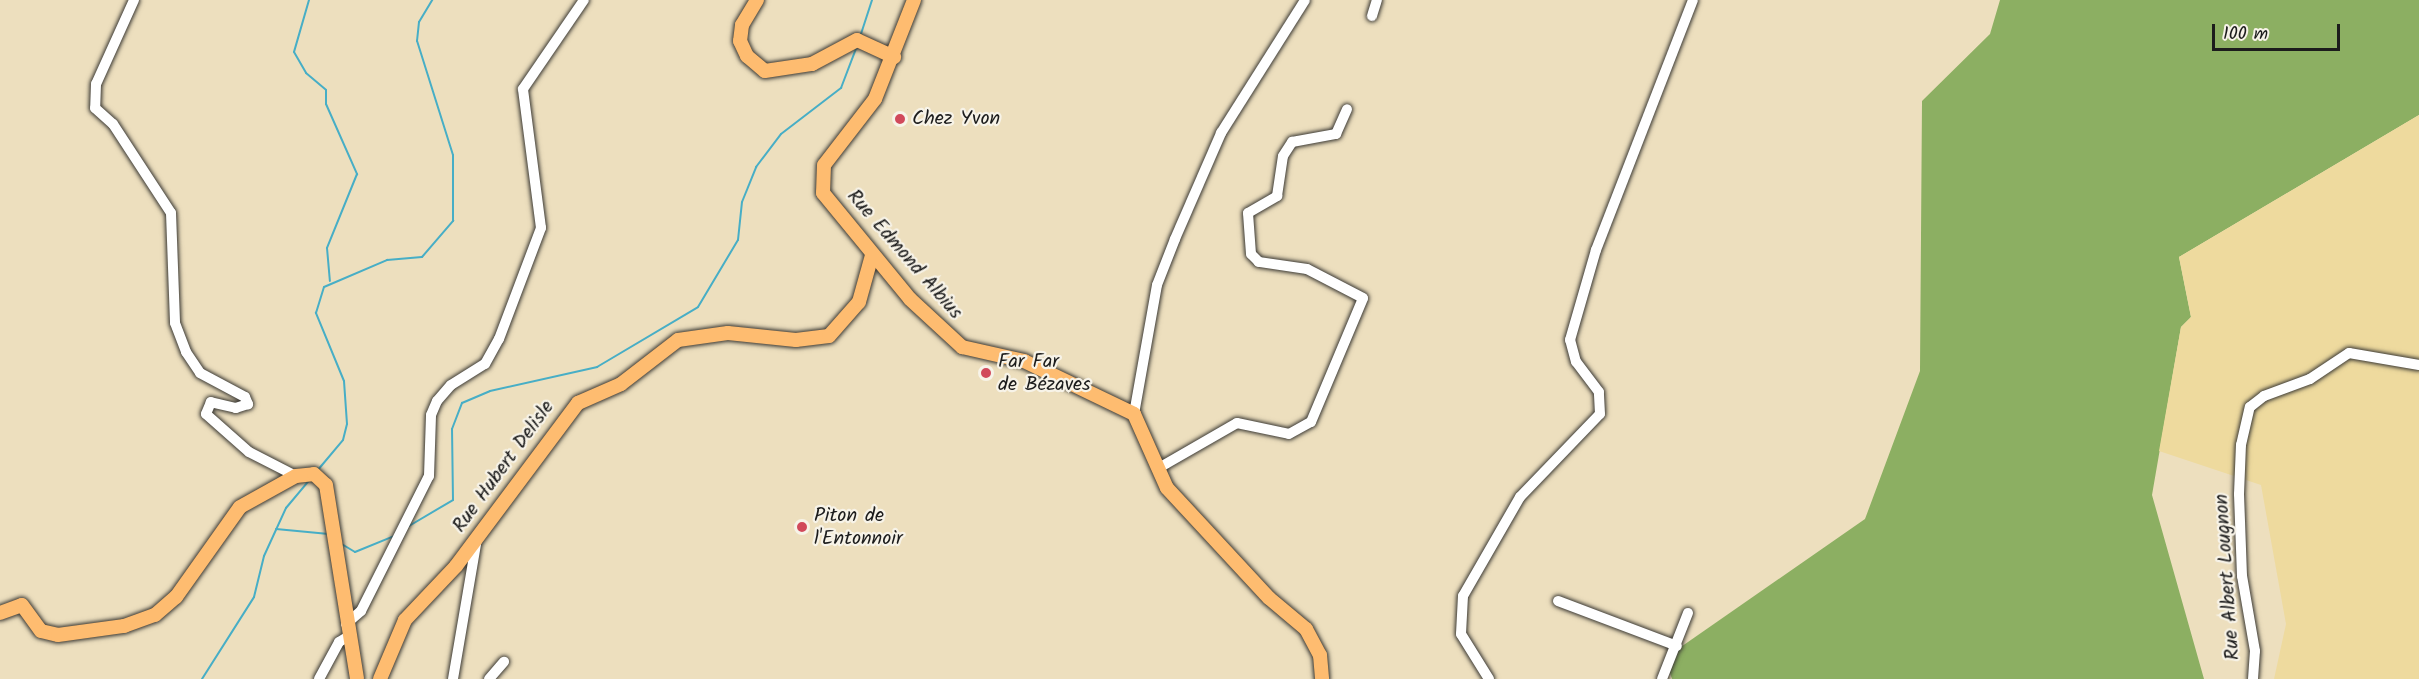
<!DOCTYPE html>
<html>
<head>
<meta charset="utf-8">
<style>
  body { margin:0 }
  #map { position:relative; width:2419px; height:679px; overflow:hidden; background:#eddfbe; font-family:Kalam,sans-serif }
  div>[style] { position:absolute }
  .forest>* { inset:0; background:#8caf62 }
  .sand>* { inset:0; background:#eeda9e }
  .stream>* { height:2px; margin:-1px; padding:0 1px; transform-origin:1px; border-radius:1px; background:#47aec6 }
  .roads { filter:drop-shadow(0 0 2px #3b3934) drop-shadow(0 0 2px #3b3934) }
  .minor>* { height:10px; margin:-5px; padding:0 5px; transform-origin:5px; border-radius:5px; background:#fff }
  .major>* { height:14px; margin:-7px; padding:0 7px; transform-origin:7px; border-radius:7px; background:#febc70 }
  .dots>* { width:16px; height:16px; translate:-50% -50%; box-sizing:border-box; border:3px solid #f7f3e8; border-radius:50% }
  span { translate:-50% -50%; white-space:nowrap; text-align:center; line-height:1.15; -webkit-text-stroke:4.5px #f7f3e8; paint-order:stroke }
  .poi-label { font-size:20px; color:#1c1c1c }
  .left { translate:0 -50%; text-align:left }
  .street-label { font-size:20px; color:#1c1c1c }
  .scale { position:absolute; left:2212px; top:24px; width:128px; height:27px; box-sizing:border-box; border:3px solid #1c1c1c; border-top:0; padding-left:8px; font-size:18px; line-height:21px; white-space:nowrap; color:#1c1c1c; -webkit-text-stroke:4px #f7f3e8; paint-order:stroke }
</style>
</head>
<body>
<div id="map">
  <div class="forest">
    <div style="clip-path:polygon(2000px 0,2419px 0,2419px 115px,2179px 257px,2191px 317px,2181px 327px,2152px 495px,2204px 679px,1672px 679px,1665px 658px,1865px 519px,1920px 371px,1922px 101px,1990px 34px)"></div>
  </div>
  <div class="sand">
    <div style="clip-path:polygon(2419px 115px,2419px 679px,2274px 679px,2286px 624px,2261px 485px,2159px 451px,2181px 327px,2191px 317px,2179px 257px)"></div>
  </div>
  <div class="stream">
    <div style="left:309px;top:0;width:54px;rotate:106.1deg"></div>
    <div style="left:294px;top:52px;width:24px;rotate:60deg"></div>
    <div style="left:306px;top:73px;width:26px;rotate:40deg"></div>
    <div style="left:326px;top:90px;width:14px;rotate:90deg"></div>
    <div style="left:326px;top:104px;width:77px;rotate:66.1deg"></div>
    <div style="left:357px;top:174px;width:80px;rotate:112.1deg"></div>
    <div style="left:327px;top:248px;width:33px;rotate:85deg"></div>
    <div style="left:860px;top:37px;width:39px;rotate:-72deg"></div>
    <div style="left:317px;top:471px;width:40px;rotate:-50deg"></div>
    <div style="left:343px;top:440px;width:16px;rotate:-76deg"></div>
    <div style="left:347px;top:424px;width:43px;rotate:-94deg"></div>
    <div style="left:344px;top:381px;width:74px;rotate:-112.4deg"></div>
    <div style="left:316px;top:313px;width:27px;rotate:-73deg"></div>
    <div style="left:324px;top:287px;width:69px;rotate:-23.2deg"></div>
    <div style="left:387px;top:260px;width:35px;rotate:-5deg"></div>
    <div style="left:422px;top:257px;width:48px;rotate:-49.3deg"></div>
    <div style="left:453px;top:221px;width:66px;rotate:-90deg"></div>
    <div style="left:453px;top:155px;width:120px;rotate:-107.5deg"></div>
    <div style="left:417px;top:41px;width:19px;rotate:-84deg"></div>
    <div style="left:419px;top:22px;width:26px;rotate:-59deg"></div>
    <div style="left:409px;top:526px;width:51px;rotate:-30.6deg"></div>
    <div style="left:453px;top:500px;width:71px;rotate:-90.8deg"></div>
    <div style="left:452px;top:429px;width:28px;rotate:-69deg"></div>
    <div style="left:462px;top:403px;width:30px;rotate:-23deg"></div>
    <div style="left:490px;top:391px;width:110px;rotate:-12.6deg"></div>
    <div style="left:597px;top:367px;width:117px;rotate:-30.7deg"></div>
    <div style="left:698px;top:307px;width:78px;rotate:-59.2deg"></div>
    <div style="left:738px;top:240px;width:38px;rotate:-84deg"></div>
    <div style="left:742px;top:202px;width:38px;rotate:-68deg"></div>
    <div style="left:756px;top:167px;width:41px;rotate:-52.9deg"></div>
    <div style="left:781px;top:134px;width:76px;rotate:-37.5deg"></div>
    <div style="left:841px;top:88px;width:45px;rotate:-69.1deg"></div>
    <div style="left:276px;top:529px;width:53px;rotate:5.4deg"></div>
    <div style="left:340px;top:543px;width:17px;rotate:31deg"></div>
    <div style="left:355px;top:552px;width:42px;rotate:-22.3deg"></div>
    <div style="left:202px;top:679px;width:97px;rotate:-57.6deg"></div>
    <div style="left:254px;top:597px;width:42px;rotate:-76.3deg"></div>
    <div style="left:264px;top:556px;width:53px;rotate:-65.4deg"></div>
    <div style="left:286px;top:508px;width:38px;rotate:-50deg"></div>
  </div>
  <div class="roads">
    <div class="minor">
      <div style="left:134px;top:0;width:92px;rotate:114.3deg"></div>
      <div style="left:96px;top:84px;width:24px;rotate:92deg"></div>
      <div style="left:95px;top:108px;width:24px;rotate:42deg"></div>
      <div style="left:113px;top:124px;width:106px;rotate:56.9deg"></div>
      <div style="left:171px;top:213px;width:110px;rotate:87.9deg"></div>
      <div style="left:175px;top:323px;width:31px;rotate:69deg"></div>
      <div style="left:186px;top:352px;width:25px;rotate:56deg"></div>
      <div style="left:200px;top:373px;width:51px;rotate:28.1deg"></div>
      <div style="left:245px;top:397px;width:8px;rotate:67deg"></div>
      <div style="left:248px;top:404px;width:13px;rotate:162deg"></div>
      <div style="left:236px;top:408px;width:26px;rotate:-167deg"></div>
      <div style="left:211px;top:402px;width:13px;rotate:113deg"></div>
      <div style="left:206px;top:414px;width:57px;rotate:41.5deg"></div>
      <div style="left:249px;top:452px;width:53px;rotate:27.1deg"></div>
      <div style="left:1372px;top:16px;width:17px;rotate:-73deg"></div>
      <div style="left:1134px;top:414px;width:131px;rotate:-79.9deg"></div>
      <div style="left:1157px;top:285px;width:49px;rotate:-68.6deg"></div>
      <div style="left:1175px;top:239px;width:116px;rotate:-66.5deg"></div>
      <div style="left:1221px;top:133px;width:157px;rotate:-57.7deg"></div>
      <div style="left:1157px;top:469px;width:92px;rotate:-29.9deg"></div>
      <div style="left:1237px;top:423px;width:53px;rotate:11.9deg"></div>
      <div style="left:1289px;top:434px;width:25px;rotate:-29deg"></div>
      <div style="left:1311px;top:422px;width:134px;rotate:-67.2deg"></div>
      <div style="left:1363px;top:298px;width:63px;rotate:-152.6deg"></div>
      <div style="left:1307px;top:269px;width:49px;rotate:-171.7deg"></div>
      <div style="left:1259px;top:262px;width:11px;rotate:-135deg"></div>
      <div style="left:1251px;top:254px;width:41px;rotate:-94.2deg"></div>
      <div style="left:1248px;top:213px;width:34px;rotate:-30deg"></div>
      <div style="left:1277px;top:196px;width:40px;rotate:-81.5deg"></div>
      <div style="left:1283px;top:156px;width:17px;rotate:-57deg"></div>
      <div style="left:1292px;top:142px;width:45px;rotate:-10.3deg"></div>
      <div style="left:1336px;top:134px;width:27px;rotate:-66deg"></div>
      <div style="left:1558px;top:601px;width:127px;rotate:20.7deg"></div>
      <div style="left:346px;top:624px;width:20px;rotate:-41deg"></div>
      <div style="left:361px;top:611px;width:151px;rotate:-63.3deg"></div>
      <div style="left:429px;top:476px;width:61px;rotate:-88.1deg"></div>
      <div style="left:431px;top:415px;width:15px;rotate:-67deg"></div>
      <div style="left:437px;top:401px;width:21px;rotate:-49deg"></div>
      <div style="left:451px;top:385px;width:40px;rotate:-32deg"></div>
      <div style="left:485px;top:364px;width:29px;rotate:-61deg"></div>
      <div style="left:499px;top:339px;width:119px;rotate:-69.3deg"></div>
      <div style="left:541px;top:228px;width:140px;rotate:-97.4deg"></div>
      <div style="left:523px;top:89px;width:108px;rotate:-55.6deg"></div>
      <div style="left:319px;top:679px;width:42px;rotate:-61.6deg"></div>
      <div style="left:339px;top:642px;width:12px;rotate:-31deg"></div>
      <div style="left:453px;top:679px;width:142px;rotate:-80.3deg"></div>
      <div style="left:489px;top:679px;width:23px;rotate:-49deg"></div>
      <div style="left:1489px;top:679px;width:53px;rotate:-121.9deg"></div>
      <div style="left:1461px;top:634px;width:38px;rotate:-87deg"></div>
      <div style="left:1463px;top:596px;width:114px;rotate:-60.1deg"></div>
      <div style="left:1520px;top:497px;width:115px;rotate:-46.1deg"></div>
      <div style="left:1600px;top:414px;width:22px;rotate:-93deg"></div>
      <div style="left:1599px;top:392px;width:38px;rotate:-127deg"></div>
      <div style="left:1576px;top:362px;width:23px;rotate:-105deg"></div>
      <div style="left:1570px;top:340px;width:94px;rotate:-73.9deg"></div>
      <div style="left:1596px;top:250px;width:268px;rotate:-68.8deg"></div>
      <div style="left:1662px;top:679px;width:71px;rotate:-68.5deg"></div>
      <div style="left:2253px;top:679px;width:28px;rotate:-86deg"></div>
      <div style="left:2255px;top:651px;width:76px;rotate:-99.8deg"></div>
      <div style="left:2242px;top:576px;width:82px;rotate:-92.1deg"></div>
      <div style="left:2239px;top:494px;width:49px;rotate:-87.7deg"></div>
      <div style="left:2241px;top:445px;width:39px;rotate:-77deg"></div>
      <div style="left:2250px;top:407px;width:18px;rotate:-38deg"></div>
      <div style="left:2264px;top:396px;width:49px;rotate:-20.3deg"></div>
      <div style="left:2310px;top:379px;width:47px;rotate:-33.7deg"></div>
      <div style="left:2349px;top:353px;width:71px;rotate:9.7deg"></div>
    </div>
    <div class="major">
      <div style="left:757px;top:0;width:29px;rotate:121deg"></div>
      <div style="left:742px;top:25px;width:16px;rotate:97deg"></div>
      <div style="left:740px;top:41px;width:17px;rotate:65deg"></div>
      <div style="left:747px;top:56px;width:23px;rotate:40deg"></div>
      <div style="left:765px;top:71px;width:48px;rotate:-8.5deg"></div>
      <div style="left:812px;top:64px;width:51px;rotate:-28.1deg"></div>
      <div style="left:857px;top:40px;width:41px;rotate:24.7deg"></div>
      <div style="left:914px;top:0;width:106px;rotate:111.5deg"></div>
      <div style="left:875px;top:99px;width:83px;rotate:127.7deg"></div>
      <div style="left:824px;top:165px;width:28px;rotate:92deg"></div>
      <div style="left:823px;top:193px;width:137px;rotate:50.6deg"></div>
      <div style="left:910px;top:299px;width:71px;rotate:42.7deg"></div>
      <div style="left:962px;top:347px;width:64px;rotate:12.7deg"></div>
      <div style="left:1024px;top:361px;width:122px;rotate:25.7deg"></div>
      <div style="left:1134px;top:414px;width:81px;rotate:66deg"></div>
      <div style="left:1167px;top:488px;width:150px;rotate:47.2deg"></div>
      <div style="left:1269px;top:598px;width:48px;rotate:40deg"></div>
      <div style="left:1306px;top:629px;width:30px;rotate:62deg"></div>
      <div style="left:1320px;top:655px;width:24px;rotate:85deg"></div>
      <div style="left:0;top:613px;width:23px;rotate:-20deg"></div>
      <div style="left:22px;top:605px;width:32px;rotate:54deg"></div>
      <div style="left:41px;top:631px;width:17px;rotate:13deg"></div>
      <div style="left:58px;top:635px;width:67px;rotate:-7.8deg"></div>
      <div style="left:124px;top:626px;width:33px;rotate:-20deg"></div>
      <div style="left:155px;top:615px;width:28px;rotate:-41deg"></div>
      <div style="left:176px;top:597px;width:110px;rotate:-54.6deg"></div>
      <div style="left:240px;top:507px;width:64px;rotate:-29deg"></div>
      <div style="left:296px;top:476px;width:18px;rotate:-6deg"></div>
      <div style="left:314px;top:474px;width:16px;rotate:43deg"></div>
      <div style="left:326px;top:485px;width:196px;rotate:80.9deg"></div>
      <div style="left:380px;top:679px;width:64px;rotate:-67deg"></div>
      <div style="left:405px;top:620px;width:74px;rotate:-46.6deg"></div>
      <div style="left:456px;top:566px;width:204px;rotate:-53.2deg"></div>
      <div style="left:578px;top:403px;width:47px;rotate:-23.8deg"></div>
      <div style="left:621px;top:384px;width:72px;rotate:-37.7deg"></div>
      <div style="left:678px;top:340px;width:50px;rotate:-8deg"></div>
      <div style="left:728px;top:333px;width:68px;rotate:5.9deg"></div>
      <div style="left:796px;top:340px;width:33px;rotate:-7deg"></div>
      <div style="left:829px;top:336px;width:45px;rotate:-48.6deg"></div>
      <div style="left:859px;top:302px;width:49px;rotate:-74.5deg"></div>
    </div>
  </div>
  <div class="dots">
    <div style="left:900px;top:119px;background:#d1495b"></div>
    <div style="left:986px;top:373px;background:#d1495b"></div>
    <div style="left:802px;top:527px;background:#d1495b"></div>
  </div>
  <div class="poi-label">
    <span class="left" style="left:912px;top:119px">Chez Yvon</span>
    <span class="left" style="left:998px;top:374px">Far Far<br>de Bézaves</span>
    <span class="left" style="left:814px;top:528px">Piton de<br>l'Entonnoir</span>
  </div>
  <div class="street-label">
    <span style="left:904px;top:255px;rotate:49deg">Rue Edmond Albius</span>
    <span style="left:504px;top:467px;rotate:-54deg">Rue Hubert Delisle</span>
    <span style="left:2228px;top:577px;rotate:-94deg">Rue Albert Lougnon</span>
  </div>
  <div class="scale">100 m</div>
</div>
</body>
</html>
